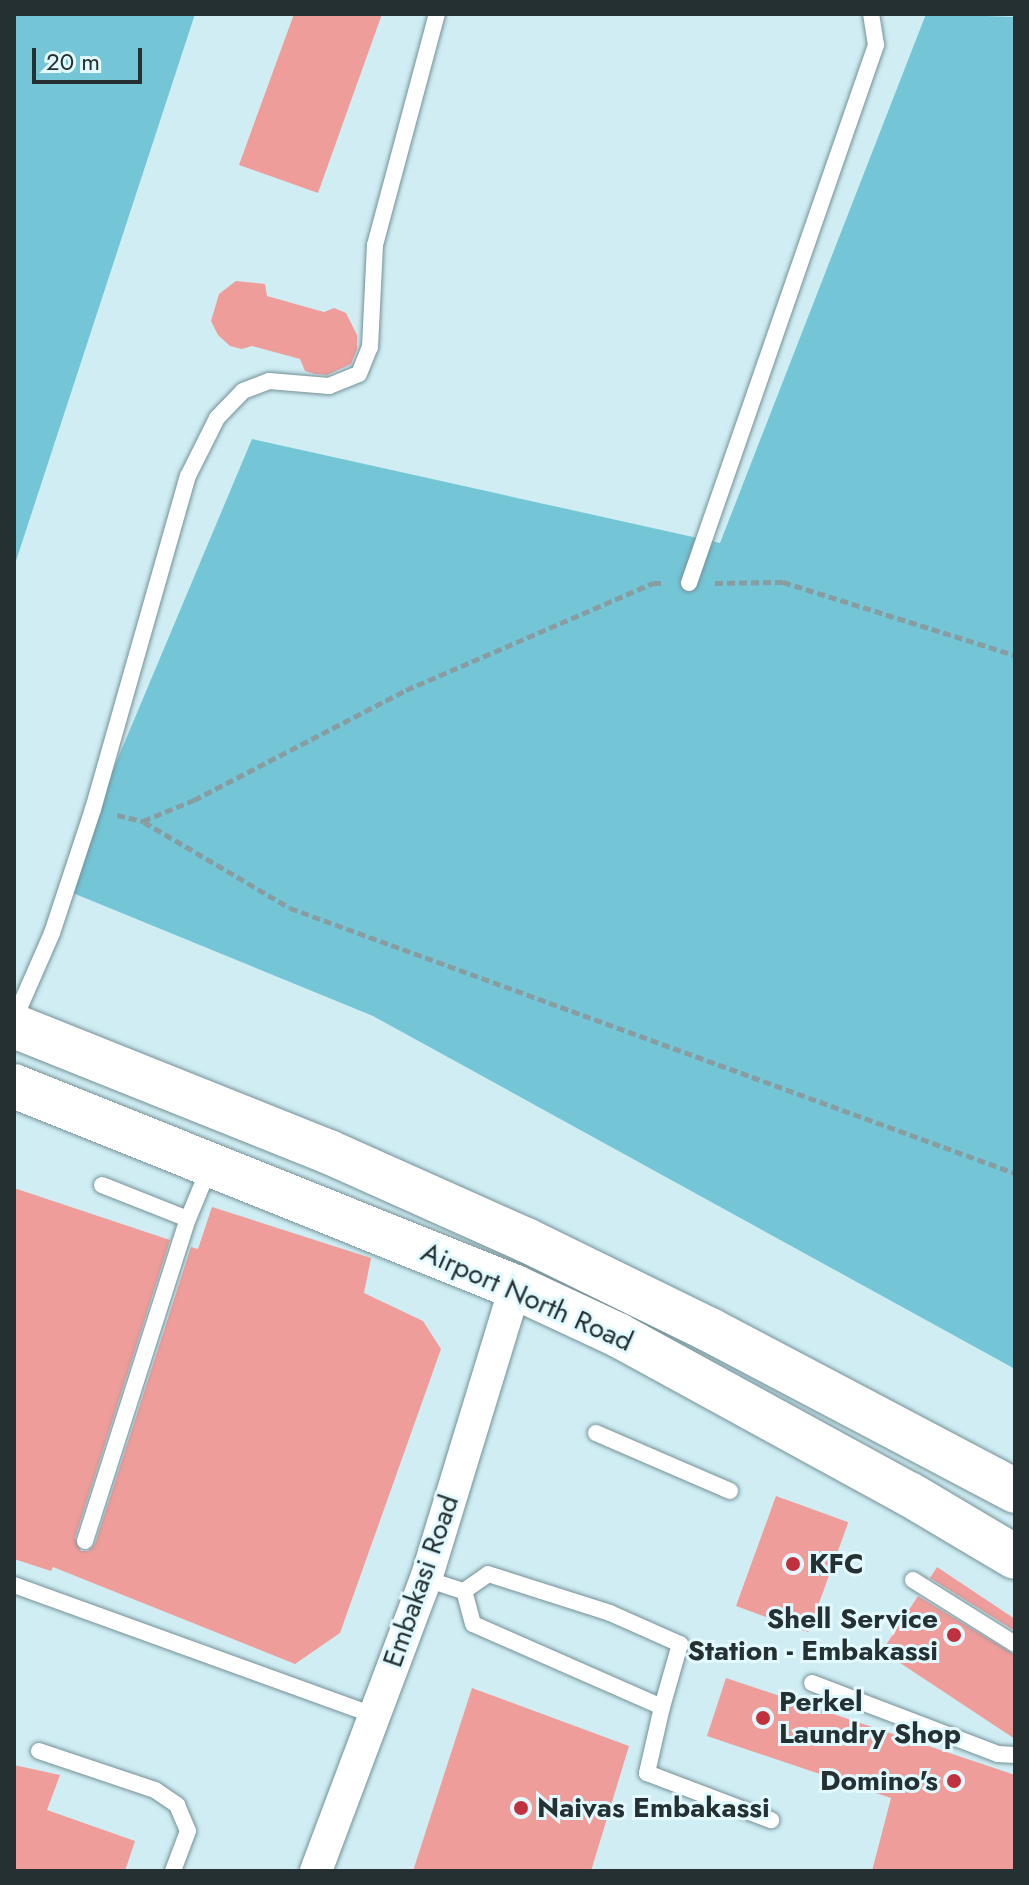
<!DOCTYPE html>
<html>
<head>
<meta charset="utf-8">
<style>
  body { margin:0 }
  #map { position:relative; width:1029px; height:1885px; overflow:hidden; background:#d0edf4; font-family:Jost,sans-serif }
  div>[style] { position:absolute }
  .green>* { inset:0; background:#74c6d7 }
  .building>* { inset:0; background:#ef9d9b; transform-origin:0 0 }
  .path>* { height:5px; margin-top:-2.5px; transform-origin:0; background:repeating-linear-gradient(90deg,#879da1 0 8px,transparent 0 12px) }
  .roads { filter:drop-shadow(0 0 2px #759197) drop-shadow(0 0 2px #759197) }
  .service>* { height:16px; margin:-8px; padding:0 8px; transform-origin:8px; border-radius:8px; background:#fff }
  .minor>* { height:32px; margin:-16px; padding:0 16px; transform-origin:16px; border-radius:16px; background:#fff }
  .primary>* { height:44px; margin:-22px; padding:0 22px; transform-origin:22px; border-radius:22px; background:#fff }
  .dots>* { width:22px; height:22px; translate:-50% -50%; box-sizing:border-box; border:4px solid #e2faff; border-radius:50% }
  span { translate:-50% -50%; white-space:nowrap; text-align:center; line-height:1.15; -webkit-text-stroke:6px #e2faff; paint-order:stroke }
  .street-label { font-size:28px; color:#243032 }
  .poi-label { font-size:28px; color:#243032; font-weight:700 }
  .left { translate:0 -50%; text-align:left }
  .right { translate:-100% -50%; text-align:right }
  .frame { position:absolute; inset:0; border:16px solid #243032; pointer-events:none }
  .scale { position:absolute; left:32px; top:48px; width:110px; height:36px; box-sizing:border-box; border:4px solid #243032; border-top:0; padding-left:10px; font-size:24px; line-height:28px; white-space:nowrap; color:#243032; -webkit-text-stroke:6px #e2faff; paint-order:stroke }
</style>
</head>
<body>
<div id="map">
  <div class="green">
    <div style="clip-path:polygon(14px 14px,195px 14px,14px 567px)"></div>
    <div style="clip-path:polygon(926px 14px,1015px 17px,1015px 1369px,373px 1016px,63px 889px,252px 439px,720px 543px)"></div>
  </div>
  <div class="building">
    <div style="clip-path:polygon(294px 14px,382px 14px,318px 193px,239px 165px)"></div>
    <div style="clip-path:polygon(236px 281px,265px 284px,267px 296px,324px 312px,334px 308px,346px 313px,357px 335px,357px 349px,351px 364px,327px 375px,315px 374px,305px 371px,300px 359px,252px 346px,242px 349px,230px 346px,218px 335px,211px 321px,219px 294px)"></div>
    <div style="clip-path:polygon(14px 1188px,170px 1240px,75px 1538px,81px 1551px,88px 1551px,95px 1544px,191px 1247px,198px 1249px,212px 1207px,371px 1258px,364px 1293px,423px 1321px,441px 1349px,340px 1633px,295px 1664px,53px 1567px,51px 1571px,14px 1559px)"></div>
    <div style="left:776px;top:1496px;width:77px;height:117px;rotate:20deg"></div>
    <div style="clip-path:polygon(937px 1567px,1015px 1619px,1015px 1631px,930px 1578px)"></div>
    <div style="clip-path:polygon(918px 1596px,1015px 1655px,1015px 1739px,882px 1651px)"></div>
    <div style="clip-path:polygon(726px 1678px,1015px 1775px,1015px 1871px,872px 1871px,891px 1798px,707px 1736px)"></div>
    <div style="clip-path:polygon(472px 1688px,629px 1746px,591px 1871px,413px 1871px)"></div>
    <div style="clip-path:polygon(14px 1765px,60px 1775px,47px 1810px,135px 1841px,125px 1871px,14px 1871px)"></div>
  </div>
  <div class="path">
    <div style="left:715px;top:583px;width:68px;rotate:-0.8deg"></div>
    <div style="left:783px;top:582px;width:243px;rotate:17.5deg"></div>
    <div style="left:117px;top:815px;width:27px;rotate:13deg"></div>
    <div style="left:143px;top:821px;width:55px;rotate:-22.4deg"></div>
    <div style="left:194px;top:800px;width:239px;rotate:-27.4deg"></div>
    <div style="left:406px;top:690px;width:269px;rotate:-23.4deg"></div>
    <div style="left:653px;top:583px;width:12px"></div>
    <div style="left:144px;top:822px;width:169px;rotate:30.5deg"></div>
    <div style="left:290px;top:908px;width:772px;rotate:20.08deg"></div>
  </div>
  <div class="roads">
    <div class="service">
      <div style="left:689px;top:583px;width:570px;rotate:-70.83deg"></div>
      <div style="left:876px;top:45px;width:31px;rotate:-99deg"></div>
      <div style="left:14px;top:1020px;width:95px;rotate:-66.4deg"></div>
      <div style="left:52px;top:933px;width:131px;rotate:-71.7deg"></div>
      <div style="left:93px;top:809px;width:346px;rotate:-74.1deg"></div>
      <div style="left:188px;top:476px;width:65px;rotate:-63.4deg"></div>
      <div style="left:217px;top:418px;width:37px;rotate:-46deg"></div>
      <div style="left:243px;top:391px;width:28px;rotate:-21deg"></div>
      <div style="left:269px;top:381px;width:60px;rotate:4.8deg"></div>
      <div style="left:329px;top:386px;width:32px;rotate:-22deg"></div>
      <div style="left:359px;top:374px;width:29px;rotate:-68deg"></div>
      <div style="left:370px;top:347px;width:102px;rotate:-87.2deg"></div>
      <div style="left:375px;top:245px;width:239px;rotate:-75deg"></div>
      <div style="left:102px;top:1185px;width:92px;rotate:21.6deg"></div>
      <div style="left:596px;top:1433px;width:146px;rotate:23.4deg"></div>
      <div style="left:85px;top:1541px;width:338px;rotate:-72.3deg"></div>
      <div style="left:188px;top:1219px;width:57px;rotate:-67.5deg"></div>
      <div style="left:488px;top:1574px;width:128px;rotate:17.7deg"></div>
      <div style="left:610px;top:1613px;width:77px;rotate:23.9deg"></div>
      <div style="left:680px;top:1644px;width:66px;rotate:105.9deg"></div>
      <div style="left:662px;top:1707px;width:206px;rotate:-156.3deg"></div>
      <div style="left:473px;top:1624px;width:34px;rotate:-105deg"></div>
      <div style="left:464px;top:1591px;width:29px;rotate:-35deg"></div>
      <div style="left:426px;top:1579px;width:40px;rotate:18deg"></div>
      <div style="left:913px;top:1580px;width:120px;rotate:32.1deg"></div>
      <div style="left:14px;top:1585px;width:382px;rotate:19.9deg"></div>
      <div style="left:812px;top:1683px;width:199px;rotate:20.9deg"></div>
      <div style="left:998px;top:1754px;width:17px;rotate:3deg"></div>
      <div style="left:662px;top:1707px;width:68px;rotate:102.8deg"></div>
      <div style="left:647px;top:1773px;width:133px;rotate:20.8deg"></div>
      <div style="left:39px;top:1751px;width:122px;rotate:18.6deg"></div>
      <div style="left:155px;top:1790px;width:27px;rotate:34deg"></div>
      <div style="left:177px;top:1805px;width:28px;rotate:67deg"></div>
      <div style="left:188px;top:1831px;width:43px;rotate:110.6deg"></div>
    </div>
    <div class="minor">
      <div style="left:316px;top:1871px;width:312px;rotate:-69.4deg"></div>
      <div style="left:426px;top:1579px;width:305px;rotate:-73deg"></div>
    </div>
    <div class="primary">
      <div style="left:14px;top:1026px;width:339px;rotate:21.8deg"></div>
      <div style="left:329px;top:1152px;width:216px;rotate:24.1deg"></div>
      <div style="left:526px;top:1240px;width:205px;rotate:26.1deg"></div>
      <div style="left:710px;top:1330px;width:345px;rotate:27.8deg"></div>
      <div style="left:14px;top:1086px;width:540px;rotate:21.86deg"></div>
      <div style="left:515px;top:1287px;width:114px;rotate:25deg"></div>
      <div style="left:618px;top:1335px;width:332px;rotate:28.7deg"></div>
      <div style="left:909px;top:1494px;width:123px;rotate:30.7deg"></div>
    </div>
  </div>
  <div class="dots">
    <div style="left:793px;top:1564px;background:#c0303d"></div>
    <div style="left:954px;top:1635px;background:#c0303d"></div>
    <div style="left:763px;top:1718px;background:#c0303d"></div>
    <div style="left:954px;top:1781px;background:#c0303d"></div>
    <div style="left:521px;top:1808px;background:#c0303d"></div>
  </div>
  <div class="street-label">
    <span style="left:527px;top:1297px;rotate:24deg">Airport North Road</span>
    <span style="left:421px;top:1581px;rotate:-71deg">Embakasi Road</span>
  </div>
  <div class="poi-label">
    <span class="left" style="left:809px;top:1564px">KFC</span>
    <span class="right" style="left:938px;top:1635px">Shell Service<br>Station - Embakassi</span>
    <span class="left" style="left:779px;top:1718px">Perkel<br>Laundry Shop</span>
    <span class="right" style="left:938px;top:1781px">Domino's</span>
    <span class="left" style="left:537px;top:1808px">Naivas Embakassi</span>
  </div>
  <div class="frame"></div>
  <div class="scale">20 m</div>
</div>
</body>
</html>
